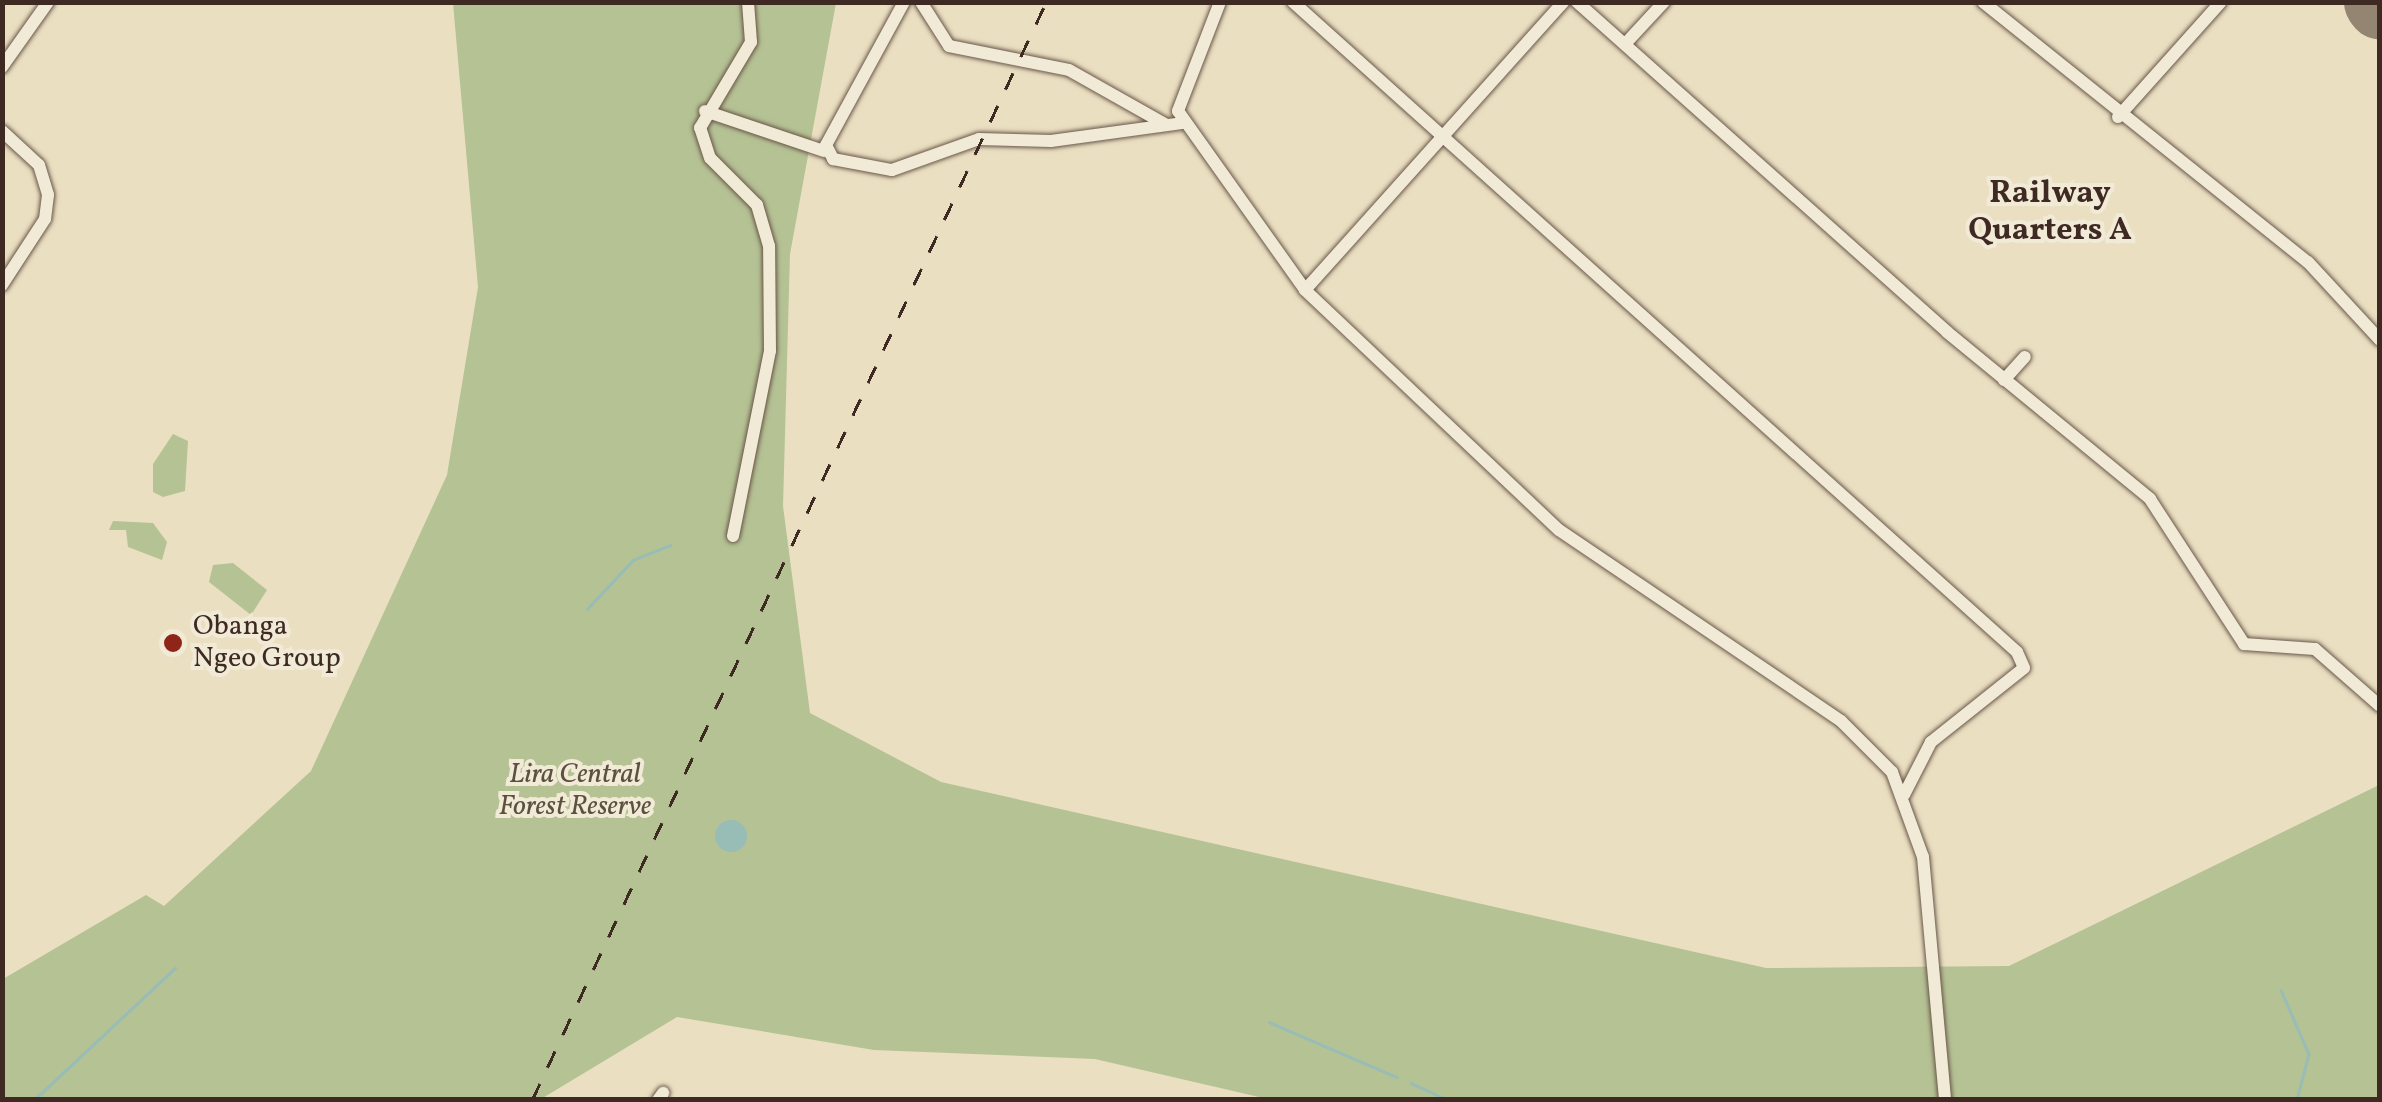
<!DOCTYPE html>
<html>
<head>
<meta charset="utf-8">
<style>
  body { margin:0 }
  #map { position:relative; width:2382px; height:1102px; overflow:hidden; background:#eadfc1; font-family:Vollkorn,serif }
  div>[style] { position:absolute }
  .green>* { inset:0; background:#b5c294 }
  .water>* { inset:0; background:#98bcb6 }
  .round { border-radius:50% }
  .stream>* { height:2.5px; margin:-1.25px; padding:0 1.25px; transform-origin:1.25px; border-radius:1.25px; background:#98bcb6 }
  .runway>* { height:68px; margin:-34px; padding:0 34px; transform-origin:34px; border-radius:34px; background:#948472 }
  .roads { filter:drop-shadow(0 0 2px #6a574a) drop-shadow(0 0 2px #6a574a) }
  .street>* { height:12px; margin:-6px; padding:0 6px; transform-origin:6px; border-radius:6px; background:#f1ead7 }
  .rail>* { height:2.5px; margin-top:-1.25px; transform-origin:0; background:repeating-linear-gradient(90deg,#3f2a23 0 18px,transparent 0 36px) }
  .dots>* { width:28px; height:28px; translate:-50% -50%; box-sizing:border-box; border:5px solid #f1ead7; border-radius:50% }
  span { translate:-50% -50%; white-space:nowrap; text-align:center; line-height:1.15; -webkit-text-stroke:8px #f1ead7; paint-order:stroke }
  .poi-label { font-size:28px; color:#3f2a23 }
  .left { translate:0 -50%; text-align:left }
  .park-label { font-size:28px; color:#5c503f; font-style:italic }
  .quarter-label { font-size:32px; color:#3f2a23; font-weight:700 }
  .frame { position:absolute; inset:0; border:5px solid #3f2a23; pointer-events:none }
</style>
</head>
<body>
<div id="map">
  <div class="green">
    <div style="clip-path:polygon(453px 3px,836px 3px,790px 254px,783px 506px,810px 713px,941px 782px,1766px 968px,2009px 966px,2379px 785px,2379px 1099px,1272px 1100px,1095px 1059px,874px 1050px,677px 1017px,541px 1099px,3px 1100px,3px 979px,146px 895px,164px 906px,311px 771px,447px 475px,478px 287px)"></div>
    <div style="clip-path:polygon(173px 434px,188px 441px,185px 491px,163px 497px,153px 492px,153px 464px)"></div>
    <div style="clip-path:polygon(113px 521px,153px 523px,167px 542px,162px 560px,128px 547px,126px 530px,109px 530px)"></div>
    <div style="clip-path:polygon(233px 563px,267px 590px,251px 615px,209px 582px,213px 565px)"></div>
  </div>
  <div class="water">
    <div class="round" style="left:715px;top:820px;width:32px;height:32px"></div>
  </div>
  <div class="stream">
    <div style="left:587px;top:609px;width:67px;rotate:-46.8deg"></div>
    <div style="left:633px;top:560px;width:40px;rotate:-22deg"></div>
    <div style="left:2281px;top:990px;width:70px;rotate:66.4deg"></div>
    <div style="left:2309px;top:1054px;width:48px;rotate:104.6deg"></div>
    <div style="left:1269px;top:1022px;width:139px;rotate:23.3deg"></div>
    <div style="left:1411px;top:1083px;width:41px;rotate:24.7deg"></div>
    <div style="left:34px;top:1100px;width:193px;rotate:-43.1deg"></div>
  </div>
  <div class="runway">
    <div style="left:2378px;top:2px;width:4px;rotate:56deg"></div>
  </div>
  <div class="roads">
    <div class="street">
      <div style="left:904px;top:2px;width:163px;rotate:118.6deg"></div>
      <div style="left:826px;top:145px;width:16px;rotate:63deg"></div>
      <div style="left:833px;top:159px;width:60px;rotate:10.6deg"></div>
      <div style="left:892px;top:170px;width:92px;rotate:-19.6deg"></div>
      <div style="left:979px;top:139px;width:72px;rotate:1.6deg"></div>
      <div style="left:1051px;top:141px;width:132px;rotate:-7.8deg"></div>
      <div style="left:921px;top:2px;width:52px;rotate:57.5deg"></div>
      <div style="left:949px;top:46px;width:122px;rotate:11.3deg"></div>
      <div style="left:1069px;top:70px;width:110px;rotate:29.4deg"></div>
      <div style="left:1220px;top:2px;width:117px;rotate:111.1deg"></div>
      <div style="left:1178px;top:111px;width:219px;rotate:54.6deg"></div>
      <div style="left:1305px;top:290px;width:349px;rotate:43.4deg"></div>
      <div style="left:1559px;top:530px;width:341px;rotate:34.1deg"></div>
      <div style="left:1841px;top:721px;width:72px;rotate:45deg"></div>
      <div style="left:1892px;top:772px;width:90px;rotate:70deg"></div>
      <div style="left:1923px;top:857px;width:244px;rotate:84.8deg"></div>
      <div style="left:1293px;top:2px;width:973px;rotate:41.92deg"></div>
      <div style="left:2017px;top:652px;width:17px;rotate:66deg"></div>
      <div style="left:2024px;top:668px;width:119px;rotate:141.5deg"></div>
      <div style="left:1931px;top:742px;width:59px;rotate:117deg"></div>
      <div style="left:1577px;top:2px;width:496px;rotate:41.7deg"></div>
      <div style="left:1947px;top:332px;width:263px;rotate:39.4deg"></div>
      <div style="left:2150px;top:499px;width:173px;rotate:57deg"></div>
      <div style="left:2244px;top:644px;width:71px;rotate:4deg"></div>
      <div style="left:2315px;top:649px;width:86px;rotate:41.2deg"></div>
      <div style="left:1983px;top:2px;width:416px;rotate:38.7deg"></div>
      <div style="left:2308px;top:262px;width:106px;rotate:47.3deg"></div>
      <div style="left:1626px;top:43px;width:56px;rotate:-47.2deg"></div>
      <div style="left:2px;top:67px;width:80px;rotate:-54.7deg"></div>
      <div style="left:705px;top:111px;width:126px;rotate:18.6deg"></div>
      <div style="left:2118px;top:117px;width:154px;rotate:-48.2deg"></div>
      <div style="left:2px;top:131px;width:50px;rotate:42.6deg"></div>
      <div style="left:39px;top:165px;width:31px;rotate:73deg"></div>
      <div style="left:48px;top:195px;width:24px;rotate:97deg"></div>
      <div style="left:45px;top:219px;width:79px;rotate:123.1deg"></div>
      <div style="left:1305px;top:290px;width:387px;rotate:-48.1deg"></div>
      <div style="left:2004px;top:380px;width:31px;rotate:-48deg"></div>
      <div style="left:733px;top:536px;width:189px;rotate:-78.7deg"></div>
      <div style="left:770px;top:351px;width:105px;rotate:-90.5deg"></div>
      <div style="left:769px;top:246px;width:43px;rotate:-106.3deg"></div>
      <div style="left:757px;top:205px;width:66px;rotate:-135deg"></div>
      <div style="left:710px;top:158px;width:32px;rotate:-108deg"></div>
      <div style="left:700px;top:128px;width:100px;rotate:-59.3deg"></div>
      <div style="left:751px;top:42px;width:40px;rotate:-94.3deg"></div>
      <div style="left:658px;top:1100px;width:9px;rotate:-54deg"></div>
    </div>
  </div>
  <div class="rail">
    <div style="left:532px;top:1100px;width:1212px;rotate:-64.91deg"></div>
  </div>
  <div class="dots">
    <div style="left:173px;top:643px;background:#8f2418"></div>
  </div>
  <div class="poi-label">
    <span class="left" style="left:193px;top:643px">Obanga<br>Ngeo Group</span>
  </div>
  <div class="park-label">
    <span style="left:575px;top:791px">Lira Central<br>Forest Reserve</span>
  </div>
  <div class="quarter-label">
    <span style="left:2050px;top:213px">Railway<br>Quarters A</span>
  </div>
  <div class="frame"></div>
</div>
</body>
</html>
